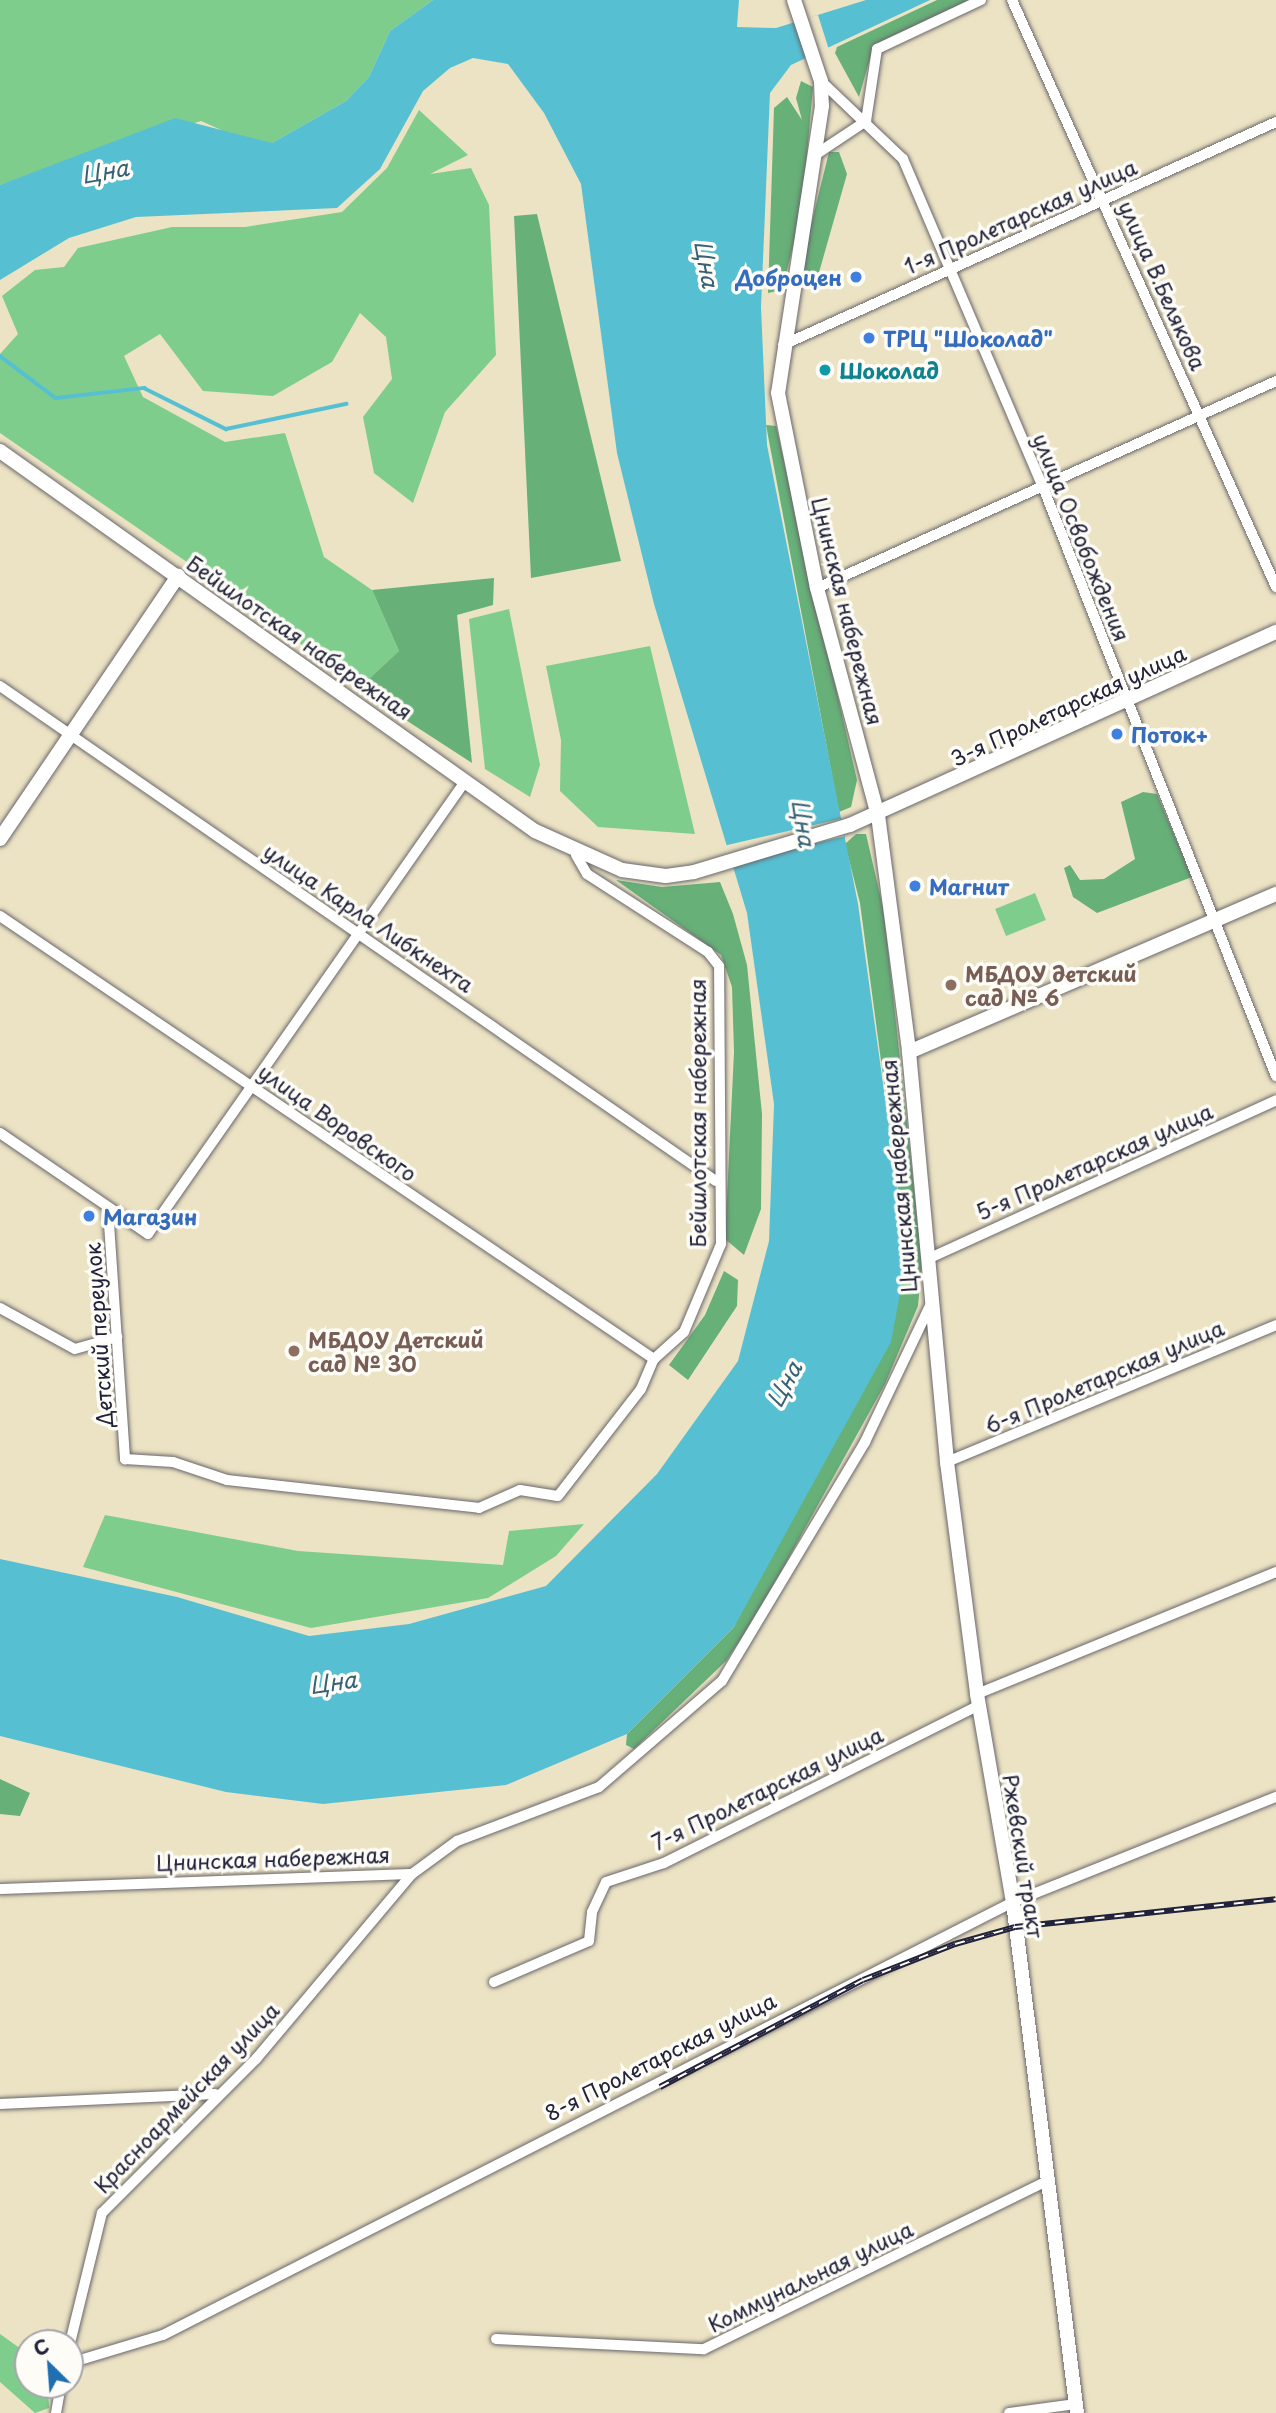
<!DOCTYPE html>
<html>
<head>
<meta charset="utf-8">
<style>
  body { margin:0 }
  #map { position:relative; width:1276px; height:2413px; overflow:hidden; background:#ece3c4; font-family:"Playpen Sans",sans-serif }
  div>[style] { position:absolute }
  .green>* { inset:0; background:#7fcd8d; transform-origin:0 0 }
  .forest>* { inset:0; background:#67b078 }
  .water>* { inset:0; background:#56c0d2 }
  .pier>* { inset:0; background:#ece3c4; transform-origin:0 0 }
  .stream>* { height:3.5px; margin:-1.75px; padding:0 1.75px; transform-origin:1.75px; border-radius:1.75px; background:#56c0d2 }
  .roads { filter:drop-shadow(0 0 2px #69666b) drop-shadow(0 0 2px #69666b) }
  .street>* { height:10px; margin:-5px; padding:0 5px; transform-origin:5px; border-radius:5px; background:#fff }
  .secondary>* { height:14px; margin:-7px; padding:0 7px; transform-origin:7px; border-radius:7px; background:#fff }
  .rail>* { height:6px; margin-top:-3px; transform-origin:0; background:repeating-linear-gradient(90deg,#fdfcf7 0 10px,#22223b 0 20px); box-sizing:border-box; border-block:2px solid #22223b }
  .dots>* { width:19px; height:19px; translate:-50% -50%; box-sizing:border-box; border:4px solid #fdfcf7; border-radius:50% }
  span { translate:-50% -50%; white-space:nowrap; text-align:center; line-height:1.15; -webkit-text-stroke:7px #fdfcf7; paint-order:stroke }
  .street-label { font-size:21px; color:#22223b }
  .shop-label { font-size:21px; color:#366cbe; font-weight:700 }
  .right { translate:-100% -50%; text-align:right }
  .left { translate:0 -50%; text-align:left }
  .culture-label { font-size:21px; color:#0d838f; font-weight:700 }
  .education-label { font-size:21px; color:#785e54; font-weight:700 }
  .water-label { font-size:23px; color:#376177; font-style:italic }
  .north { position:absolute; left:14px; top:2329px; width:70px; height:70px; box-sizing:border-box; background:#fdfcf7; border:2px solid #a5a5ac; border-radius:50%; rotate:335deg; font-size:19px; font-weight:700; line-height:28px; text-align:center; color:#22223b }
  .north::after { content:''; display:block; margin:auto; width:24px; height:32px; background:#1f6fb2; clip-path:polygon(50% 0,100% 100%,50% 72%,0 100%) }
</style>
</head>
<body>
<div id="map">
  <div class="green">
    <div style="clip-path:polygon(0 0,433px 0,390px 31px,369px 77px,346px 101px,272px 143px,246px 141px,201px 121px,0 185px)"></div>
    <div style="clip-path:polygon(419px 110px,468px 155px,430px 174px,471px 168px,489px 205px,496px 355px,445px 412px,413px 503px,374px 473px,363px 417px,392px 379px,386px 337px,360px 313px,332px 362px,273px 396px,203px 391px,160px 334px,124px 356px,143px 397px,225px 442px,285px 433px,324px 557px,372px 590px,399px 651px,358px 689px,265px 616px,0 433px,0 354px,18px 334px,2px 296px,35px 270px,64px 267px,78px 248px,172px 227px,245px 227px,342px 212px,387px 168px)"></div>
    <div style="clip-path:polygon(509px 609px,540px 765px,530px 797px,485px 769px,469px 619px)"></div>
    <div style="clip-path:polygon(650px 646px,695px 834px,598px 827px,560px 791px,561px 740px,546px 666px)"></div>
    <div style="left:1035px;top:893px;width:29px;height:43px;rotate:68deg"></div>
    <div style="clip-path:polygon(105px 1515px,298px 1551px,503px 1565px,509px 1531px,584px 1524px,556px 1556px,488px 1598px,311px 1628px,83px 1567px)"></div>
    <div style="clip-path:polygon(0 2334px,21px 2349px,28px 2344px,28px 2385px,48px 2385px,49px 2408px,35px 2413px,0 2382px)"></div>
  </div>
  <div class="forest">
    <div style="clip-path:polygon(937px 0,970px 0,871px 55px,859px 97px,835px 53px,837px 47px)"></div>
    <div style="clip-path:polygon(801px 81px,813px 87px,802px 211px,782px 290px,768px 293px,774px 108px,787px 97px,802px 120px,796px 98px)"></div>
    <div style="clip-path:polygon(829px 152px,839px 152px,847px 174px,814px 290px,798px 278px)"></div>
    <div style="clip-path:polygon(537px 214px,621px 561px,531px 578px,514px 216px)"></div>
    <div style="clip-path:polygon(766px 425px,776px 426px,857px 780px,851px 807px,839px 812px)"></div>
    <div style="clip-path:polygon(494px 578px,493px 605px,457px 615px,472px 763px,358px 689px,399px 651px,372px 590px)"></div>
    <div style="clip-path:polygon(1143px 792px,1157px 794px,1192px 877px,1097px 913px,1073px 897px,1064px 868px,1070px 865px,1080px 880px,1104px 879px,1135px 859px,1121px 802px)"></div>
    <div style="clip-path:polygon(856px 834px,866px 834px,884px 912px,922px 1262px,918px 1306px,885px 1384px,757px 1615px,726px 1661px,634px 1749px,626px 1745px,627px 1734px,734px 1627px,907px 1256px,860px 903px,845px 844px)"></div>
    <div style="clip-path:polygon(616px 880px,662px 887px,720px 882px,733px 914px,747px 965px,762px 1114px,761px 1209px,744px 1255px,725px 1239px,734px 1052px,732px 987px,721px 955px)"></div>
    <div style="clip-path:polygon(724px 1271px,738px 1280px,737px 1306px,688px 1380px,669px 1365px,705px 1315px)"></div>
    <div style="clip-path:polygon(0 1779px,30px 1793px,20px 1816px,0 1814px)"></div>
  </div>
  <div class="water">
    <div style="clip-path:polygon(433px 0,739px 0,737px 27px,776px 28px,866px 0,930px 0,791px 65px,770px 93px,761px 307px,767px 445px,858px 904px,907px 1256px,891px 1342px,734px 1627px,627px 1734px,506px 1785px,323px 1804px,226px 1792px,0 1736px,0 1559px,177px 1597px,309px 1636px,409px 1624px,546px 1586px,657px 1474px,738px 1361px,769px 1241px,774px 1104px,747px 913px,654px 604px,617px 453px,581px 184px,544px 113px,508px 64px,473px 58px,450px 68px,423px 91px,380px 169px,337px 208px,136px 217px,69px 238px,0 280px,0 185px,175px 118px,272px 143px,346px 101px,369px 77px,390px 31px)"></div>
  </div>
  <div class="pier">
    <div style="clip-path:polygon(818px 15px,829px 50px,811px 59px,800px 20px)"></div>
    <div style="left:840px;top:819px;width:18px;height:120px;rotate:77deg"></div>
  </div>
  <div class="stream">
    <div style="left:0;top:356px;width:70px;rotate:36.9deg"></div>
    <div style="left:56px;top:398px;width:89px;rotate:-6.5deg"></div>
    <div style="left:144px;top:388px;width:92px;rotate:26.6deg"></div>
    <div style="left:226px;top:429px;width:123px;rotate:-11.8deg"></div>
  </div>
  <div class="roads">
    <div class="street">
      <div style="left:1012px;top:0;width:644px;rotate:65.78deg"></div>
      <div style="left:821px;top:81px;width:113px;rotate:43.6deg"></div>
      <div style="left:903px;top:159px;width:351px;rotate:66.9deg"></div>
      <div style="left:1041px;top:482px;width:639px;rotate:68.42deg"></div>
      <div style="left:818px;top:153px;width:58px;rotate:-33.7deg"></div>
      <div style="left:866px;top:121px;width:73px;rotate:-81.3deg"></div>
      <div style="left:877px;top:49px;width:115px;rotate:-25.2deg"></div>
      <div style="left:783px;top:345px;width:541px;rotate:-24.34deg"></div>
      <div style="left:817px;top:588px;width:504px;rotate:-24.27deg"></div>
      <div style="left:0;top:686px;width:870px;rotate:34.66deg"></div>
      <div style="left:0;top:916px;width:790px;rotate:34.11deg"></div>
      <div style="left:0;top:1133px;width:179px;rotate:34.3deg"></div>
      <div style="left:148px;top:1234px;width:554px;rotate:-54.99deg"></div>
      <div style="left:108px;top:1209px;width:251px;rotate:86.1deg"></div>
      <div style="left:125px;top:1459px;width:48px;rotate:3.6deg"></div>
      <div style="left:173px;top:1462px;width:57px;rotate:18.4deg"></div>
      <div style="left:227px;top:1480px;width:254px;rotate:6.3deg"></div>
      <div style="left:479px;top:1508px;width:45px;rotate:-23.7deg"></div>
      <div style="left:520px;top:1490px;width:38px;rotate:9deg"></div>
      <div style="left:558px;top:1496px;width:135px;rotate:-52.2deg"></div>
      <div style="left:641px;top:1389px;width:33px;rotate:-67deg"></div>
      <div style="left:654px;top:1359px;width:40px;rotate:-42deg"></div>
      <div style="left:684px;top:1332px;width:95px;rotate:-67.2deg"></div>
      <div style="left:721px;top:1244px;width:278px;rotate:-90.4deg"></div>
      <div style="left:719px;top:966px;width:18px;rotate:-128deg"></div>
      <div style="left:708px;top:952px;width:144px;rotate:-147.2deg"></div>
      <div style="left:587px;top:874px;width:22px;rotate:-120deg"></div>
      <div style="left:930px;top:1258px;width:380px;rotate:-24.5deg"></div>
      <div style="left:0;top:1308px;width:85px;rotate:28.7deg"></div>
      <div style="left:75px;top:1349px;width:44px;rotate:-15.9deg"></div>
      <div style="left:947px;top:1462px;width:356px;rotate:-22.6deg"></div>
      <div style="left:977px;top:1694px;width:323px;rotate:-22.2deg"></div>
      <div style="left:0;top:1889px;width:412px;rotate:-2.1deg"></div>
      <div style="left:494px;top:1982px;width:103px;rotate:-23.3deg"></div>
      <div style="left:589px;top:1941px;width:29px;rotate:-84deg"></div>
      <div style="left:592px;top:1912px;width:33px;rotate:-65deg"></div>
      <div style="left:606px;top:1882px;width:61px;rotate:-18.1deg"></div>
      <div style="left:664px;top:1863px;width:352px;rotate:-26.6deg"></div>
      <div style="left:0;top:2104px;width:215px;rotate:-2.7deg"></div>
      <div style="left:496px;top:2339px;width:208px;rotate:2.8deg"></div>
      <div style="left:704px;top:2349px;width:380px;rotate:-26.1deg"></div>
      <div style="left:70px;top:2343px;width:134px;rotate:-76.2deg"></div>
      <div style="left:102px;top:2213px;width:218px;rotate:-45deg"></div>
      <div style="left:256px;top:2059px;width:242px;rotate:-49.9deg"></div>
      <div style="left:412px;top:1874px;width:56px;rotate:-36.3deg"></div>
      <div style="left:457px;top:1841px;width:152px;rotate:-20.8deg"></div>
      <div style="left:599px;top:1787px;width:162px;rotate:-40.8deg"></div>
      <div style="left:722px;top:1681px;width:279px;rotate:-59.1deg"></div>
      <div style="left:865px;top:1442px;width:151px;rotate:-64.5deg"></div>
      <div style="left:70px;top:2363px;width:97px;rotate:-16.8deg"></div>
      <div style="left:163px;top:2335px;width:954px;rotate:-26.99deg"></div>
      <div style="left:1013px;top:1902px;width:283px;rotate:-21.8deg"></div>
      <div style="left:56px;top:2413px;width:28px;rotate:-80deg"></div>
      <div style="left:1009px;top:2413px;width:68px;rotate:-7.7deg"></div>
    </div>
    <div class="secondary">
      <div style="left:794px;top:0;width:85px;rotate:71.6deg"></div>
      <div style="left:821px;top:81px;width:25px;rotate:88deg"></div>
      <div style="left:822px;top:106px;width:290px;rotate:98.7deg"></div>
      <div style="left:778px;top:393px;width:199px;rotate:78.7deg"></div>
      <div style="left:817px;top:588px;width:235px;rotate:75deg"></div>
      <div style="left:878px;top:815px;width:239px;rotate:82.5deg"></div>
      <div style="left:909px;top:1052px;width:412px;rotate:84.7deg"></div>
      <div style="left:947px;top:1462px;width:234px;rotate:82.6deg"></div>
      <div style="left:977px;top:1694px;width:211px;rotate:80.2deg"></div>
      <div style="left:1013px;top:1902px;width:515px;rotate:82.86deg"></div>
      <div style="left:0;top:451px;width:656px;rotate:35.39deg"></div>
      <div style="left:535px;top:831px;width:95px;rotate:24.1deg"></div>
      <div style="left:622px;top:870px;width:44px;rotate:7.8deg"></div>
      <div style="left:666px;top:876px;width:28px;rotate:-8deg"></div>
      <div style="left:694px;top:872px;width:163px;rotate:-16.8deg"></div>
      <div style="left:850px;top:825px;width:468px;rotate:-24.4deg"></div>
      <div style="left:0;top:839px;width:318px;rotate:-55.9deg"></div>
      <div style="left:909px;top:1052px;width:400px;rotate:-23.3deg"></div>
    </div>
  </div>
  <div class="rail">
    <div style="left:660px;top:2087px;width:229px;rotate:-27.8deg"></div>
    <div style="left:863px;top:1980px;width:99px;rotate:-21.4deg"></div>
    <div style="left:955px;top:1944px;width:62px;rotate:-15.8deg"></div>
    <div style="left:1015px;top:1927px;width:262px;rotate:-6.1deg"></div>
  </div>
  <div class="dots">
    <div style="left:856px;top:277px;background:#3f7fe0"></div>
    <div style="left:869px;top:338px;background:#3f7fe0"></div>
    <div style="left:825px;top:370px;background:#0f9aa8"></div>
    <div style="left:1117px;top:734px;background:#3f7fe0"></div>
    <div style="left:915px;top:886px;background:#3f7fe0"></div>
    <div style="left:951px;top:985px;background:#8d6e63"></div>
    <div style="left:89px;top:1216px;background:#3f7fe0"></div>
    <div style="left:294px;top:1351px;background:#8d6e63"></div>
  </div>
  <div class="street-label">
    <span style="left:1020px;top:216px;rotate:-24deg">1-я Пролетарская улица</span>
    <span style="left:1163px;top:285px;rotate:66deg">улица В.Белякова</span>
    <span style="left:1082px;top:537px;rotate:68deg">улица Освобождения</span>
    <span style="left:848px;top:611px;rotate:76deg">Цнинская набережная</span>
    <span style="left:300px;top:637px;rotate:35deg">Бейшлотская набережная</span>
    <span style="left:1068px;top:705px;rotate:-25deg">3-я Пролетарская улица</span>
    <span style="left:369px;top:917px;rotate:34deg">улица Карла Либкнехта</span>
    <span style="left:697px;top:1113px;rotate:-90deg">Бейшлотская набережная</span>
    <span style="left:338px;top:1122px;rotate:35deg">улица Воровского</span>
    <span style="left:1094px;top:1161px;rotate:-24deg">5-я Пролетарская улица</span>
    <span style="left:898px;top:1176px;rotate:-95deg">Цнинская набережная</span>
    <span style="left:98px;top:1335px;rotate:-94deg">Детский переулок</span>
    <span style="left:1104px;top:1376px;rotate:-23deg">6-я Пролетарская улица</span>
    <span style="left:767px;top:1788px;rotate:-26deg">7-я Пролетарская улица</span>
    <span style="left:1024px;top:1856px;rotate:81deg">Ржевский тракт</span>
    <span style="left:273px;top:1858px;rotate:-2deg">Цнинская набережная</span>
    <span style="left:660px;top:2056px;rotate:-27deg">8-я Пролетарская улица</span>
    <span style="left:186px;top:2097px;rotate:-46deg">Красноармейская улица</span>
    <span style="left:810px;top:2276px;rotate:-26deg">Коммунальная улица</span>
  </div>
  <div class="shop-label">
    <span class="right" style="left:842px;top:277px">Доброцен</span>
    <span class="left" style="left:883px;top:338px">ТРЦ "Шоколад"</span>
    <span class="left" style="left:1131px;top:734px">Поток+</span>
    <span class="left" style="left:929px;top:886px">Магнит</span>
    <span class="left" style="left:103px;top:1216px">Магазин</span>
  </div>
  <div class="culture-label">
    <span class="left" style="left:839px;top:370px">Шоколад</span>
  </div>
  <div class="education-label">
    <span class="left" style="left:965px;top:985px">МБДОУ детский<br>сад № 6</span>
    <span class="left" style="left:308px;top:1351px">МБДОУ Детский<br>сад № 30</span>
  </div>
  <div class="water-label">
    <span style="left:105px;top:171px;rotate:-10deg">Цна</span>
    <span style="left:707px;top:264px;rotate:80deg">Цна</span>
    <span style="left:804px;top:823px;rotate:81deg">Цна</span>
    <span style="left:784px;top:1384px;rotate:-62deg">Цна</span>
    <span style="left:333px;top:1682px;rotate:-8deg">Цна</span>
  </div>
  <div class="north">С</div>
</div>
</body>
</html>
